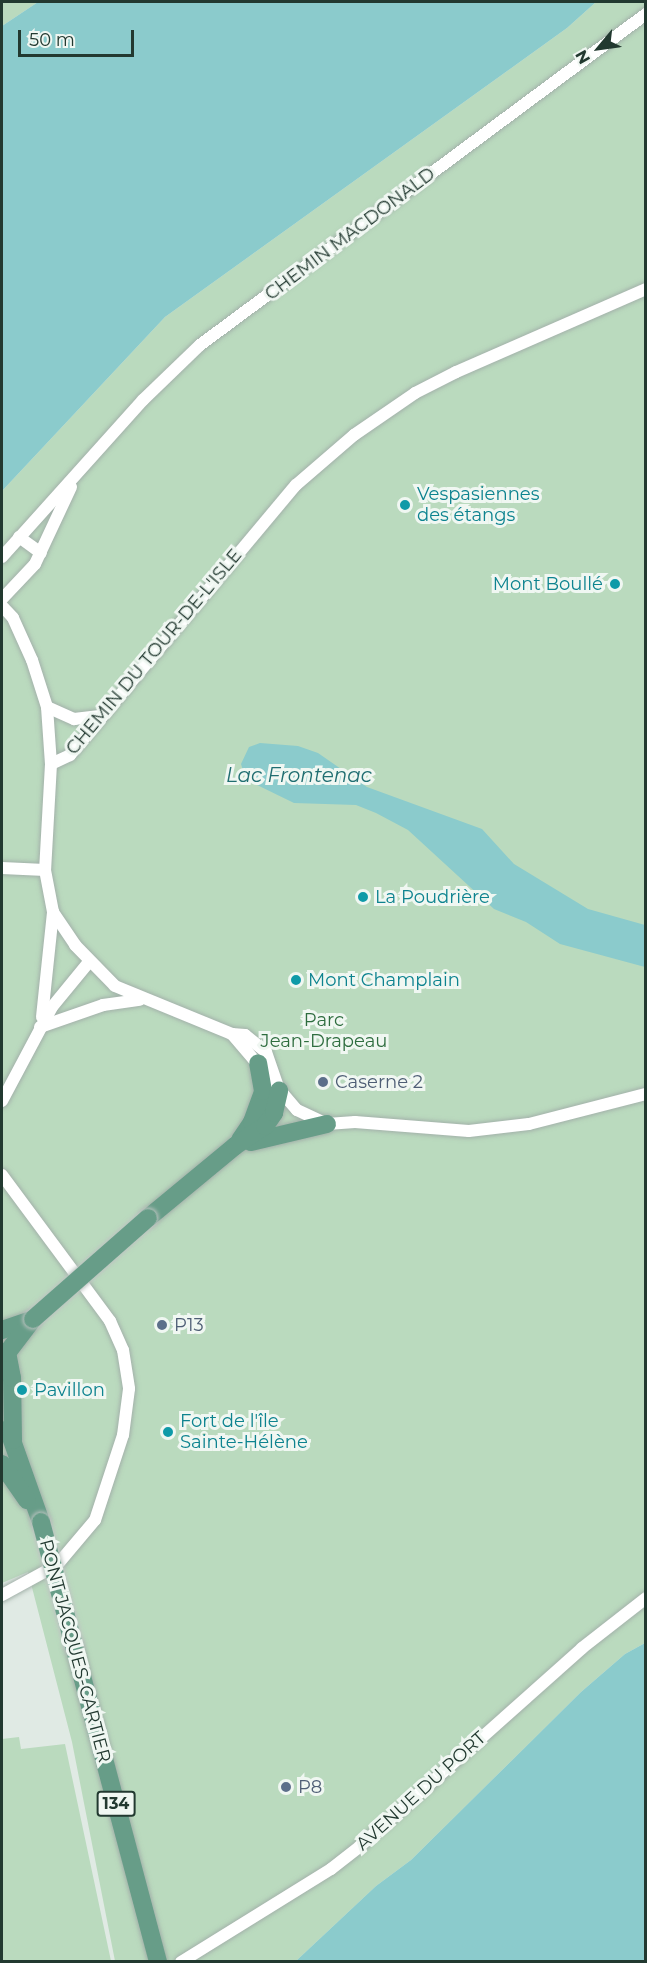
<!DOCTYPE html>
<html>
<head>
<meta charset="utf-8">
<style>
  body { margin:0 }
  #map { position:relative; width:647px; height:1963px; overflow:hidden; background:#e0eae4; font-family:Montserrat,sans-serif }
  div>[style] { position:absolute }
  .green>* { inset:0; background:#badabe }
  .water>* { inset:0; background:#8bcbcc }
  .roads { filter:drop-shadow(0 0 2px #a3b1aa) drop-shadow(0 0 2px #a3b1aa) }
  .minor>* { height:12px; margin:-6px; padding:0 6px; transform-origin:6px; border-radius:6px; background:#fff }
  .primary>* { height:18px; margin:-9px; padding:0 9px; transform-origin:9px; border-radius:9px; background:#679d88 }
  .bridges { filter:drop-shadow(0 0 2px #bdc4c1) drop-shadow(0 0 2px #bdc4c1) }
  .primary-bridge>* { height:18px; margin:-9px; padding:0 9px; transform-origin:9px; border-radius:9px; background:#679d88 }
  .dots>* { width:16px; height:16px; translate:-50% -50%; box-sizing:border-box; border:3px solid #f0f7f2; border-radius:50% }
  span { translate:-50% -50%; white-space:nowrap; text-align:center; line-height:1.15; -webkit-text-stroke:6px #f0f7f2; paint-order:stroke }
  .shield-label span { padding:2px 4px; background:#f0f7f2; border:2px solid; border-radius:4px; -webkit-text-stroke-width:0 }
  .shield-label { font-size:16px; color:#223930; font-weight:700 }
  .street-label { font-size:18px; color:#223930 }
  .culture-label { font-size:18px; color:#0d838f }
  .left { translate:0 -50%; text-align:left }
  .right { translate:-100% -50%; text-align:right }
  .park-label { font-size:18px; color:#2e6d3f }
  .service-label { font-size:18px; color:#4e5e75 }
  .water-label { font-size:20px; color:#206e71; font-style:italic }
  .frame { position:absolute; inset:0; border:3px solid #223930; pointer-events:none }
  .north { position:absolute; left:569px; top:18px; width:60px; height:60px; -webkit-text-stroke:4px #f0f7f2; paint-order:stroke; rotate:241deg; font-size:16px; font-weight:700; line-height:24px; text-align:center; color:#223930 }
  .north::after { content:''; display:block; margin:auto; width:21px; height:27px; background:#223930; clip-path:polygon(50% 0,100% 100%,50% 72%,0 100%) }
  .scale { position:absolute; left:18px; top:30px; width:116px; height:27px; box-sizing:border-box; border:3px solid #223930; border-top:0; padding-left:8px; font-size:18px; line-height:21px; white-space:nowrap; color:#223930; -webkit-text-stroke:4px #f0f7f2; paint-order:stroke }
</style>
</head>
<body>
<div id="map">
  <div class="green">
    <div style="clip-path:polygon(2px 2px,38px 2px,2px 26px)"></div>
    <div style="clip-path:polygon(596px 2px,645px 2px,645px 1643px,625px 1654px,581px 1692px,411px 1860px,376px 1886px,296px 1961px,115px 1961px,72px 1742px,28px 1572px,2px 1583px,2px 491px,165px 317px,567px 28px)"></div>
    <div style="clip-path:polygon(19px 1737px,21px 1749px,65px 1744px,111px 1961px,2px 1961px,2px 1739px)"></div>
  </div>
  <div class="water">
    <div style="clip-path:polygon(38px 2px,596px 2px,567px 28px,165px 317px,2px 491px,2px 26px)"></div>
    <div style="clip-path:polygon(260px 743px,298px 746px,318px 753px,367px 787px,482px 829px,514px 864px,588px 909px,645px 925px,645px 967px,560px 944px,526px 922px,494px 909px,408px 830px,376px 813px,356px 805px,294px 803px,253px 783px,244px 774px,241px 764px,249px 747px)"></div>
    <div style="clip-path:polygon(645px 1643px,645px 1961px,296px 1961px,376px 1886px,411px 1860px,581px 1692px,625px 1654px)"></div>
  </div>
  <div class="roads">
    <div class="minor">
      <div style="left:19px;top:537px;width:27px;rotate:36deg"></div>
      <div style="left:2px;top:557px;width:211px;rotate:-48.1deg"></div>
      <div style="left:143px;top:400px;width:79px;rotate:-44deg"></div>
      <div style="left:200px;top:345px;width:555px;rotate:-36.58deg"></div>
      <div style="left:2px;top:599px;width:48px;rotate:-46.7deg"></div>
      <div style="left:35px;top:564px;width:85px;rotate:-64.9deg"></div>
      <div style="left:2px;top:606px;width:16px;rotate:47deg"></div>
      <div style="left:13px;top:618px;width:46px;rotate:65.7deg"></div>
      <div style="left:32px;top:660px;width:49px;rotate:72.3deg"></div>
      <div style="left:47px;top:707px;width:57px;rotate:86deg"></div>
      <div style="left:51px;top:764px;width:106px;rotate:93.2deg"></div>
      <div style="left:45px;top:870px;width:43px;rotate:79.2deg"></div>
      <div style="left:53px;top:912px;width:40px;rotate:56deg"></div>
      <div style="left:75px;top:945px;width:57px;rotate:45.7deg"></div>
      <div style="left:115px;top:986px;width:126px;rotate:22.3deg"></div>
      <div style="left:232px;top:1034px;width:100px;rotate:49.5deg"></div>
      <div style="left:297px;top:1110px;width:33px;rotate:25deg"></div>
      <div style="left:327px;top:1124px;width:28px;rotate:-4deg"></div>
      <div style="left:355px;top:1122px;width:114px;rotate:4.5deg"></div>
      <div style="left:469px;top:1131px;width:60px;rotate:-6.7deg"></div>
      <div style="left:529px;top:1124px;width:121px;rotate:-14.4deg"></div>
      <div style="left:47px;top:707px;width:30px;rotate:24deg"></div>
      <div style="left:74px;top:719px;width:26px;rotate:-7deg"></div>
      <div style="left:51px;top:764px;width:21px;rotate:-25deg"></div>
      <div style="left:70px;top:755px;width:352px;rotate:-50.1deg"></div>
      <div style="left:296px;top:485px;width:77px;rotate:-40.8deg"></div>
      <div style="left:354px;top:435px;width:74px;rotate:-34.5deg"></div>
      <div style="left:415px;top:393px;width:46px;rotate:-27.1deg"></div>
      <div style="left:456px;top:372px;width:207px;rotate:-23.6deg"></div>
      <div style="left:2px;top:868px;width:43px;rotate:2.7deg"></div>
      <div style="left:42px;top:1017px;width:106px;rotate:-84deg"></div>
      <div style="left:40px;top:1027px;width:67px;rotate:-19.2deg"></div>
      <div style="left:103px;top:1005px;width:37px;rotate:-8deg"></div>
      <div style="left:232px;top:1034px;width:13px;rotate:4deg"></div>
      <div style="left:245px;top:1035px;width:27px;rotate:39deg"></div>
      <div style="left:266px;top:1052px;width:36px;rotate:71deg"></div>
      <div style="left:2px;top:1101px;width:106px;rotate:-62deg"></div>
      <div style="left:52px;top:1007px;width:58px;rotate:-50.6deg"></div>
      <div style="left:2px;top:1175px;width:182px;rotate:53.5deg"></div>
      <div style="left:110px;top:1321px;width:32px;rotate:66deg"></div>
      <div style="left:123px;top:1350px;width:39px;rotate:81deg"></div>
      <div style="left:129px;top:1389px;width:46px;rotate:97.4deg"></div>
      <div style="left:123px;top:1435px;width:89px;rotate:108.2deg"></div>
      <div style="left:95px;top:1520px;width:59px;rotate:130.2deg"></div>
      <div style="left:57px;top:1565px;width:63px;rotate:151.4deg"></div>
      <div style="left:181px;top:1962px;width:176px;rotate:-31.8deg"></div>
      <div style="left:331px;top:1869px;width:37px;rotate:-38deg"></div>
      <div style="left:360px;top:1846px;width:297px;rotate:-41.7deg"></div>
      <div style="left:582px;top:1648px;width:81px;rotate:-38deg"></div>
    </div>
    <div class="primary">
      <div style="left:240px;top:1140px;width:22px;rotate:-56deg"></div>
      <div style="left:252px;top:1122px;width:33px;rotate:-70deg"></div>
      <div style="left:263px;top:1091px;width:28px;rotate:-100deg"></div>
      <div style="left:251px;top:1142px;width:78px;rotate:-13.3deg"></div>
      <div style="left:148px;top:1218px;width:113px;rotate:-39.6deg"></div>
      <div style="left:235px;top:1146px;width:36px;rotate:-34deg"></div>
      <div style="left:265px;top:1126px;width:16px;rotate:-55deg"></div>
      <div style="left:274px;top:1113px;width:23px;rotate:-77deg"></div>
      <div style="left:2px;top:1330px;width:31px;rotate:-19deg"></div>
      <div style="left:8px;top:1429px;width:99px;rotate:70.5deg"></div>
      <div style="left:13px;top:1440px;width:62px;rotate:-90.9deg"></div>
      <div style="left:12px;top:1378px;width:25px;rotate:-101deg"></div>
      <div style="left:7px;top:1353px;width:43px;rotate:-52.6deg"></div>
      <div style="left:2px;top:1464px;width:44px;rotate:55.2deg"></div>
      <div style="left:74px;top:1646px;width:327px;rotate:75.1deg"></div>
    </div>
  </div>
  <div class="bridges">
    <div class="primary-bridge">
      <div style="left:33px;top:1319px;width:153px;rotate:-41.3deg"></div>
      <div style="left:41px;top:1522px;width:128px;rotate:75.1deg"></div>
    </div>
  </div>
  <div class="dots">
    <div style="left:405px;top:505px;background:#0f9aa8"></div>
    <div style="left:615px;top:584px;background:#0f9aa8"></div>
    <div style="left:363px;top:897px;background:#0f9aa8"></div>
    <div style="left:296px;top:980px;background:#0f9aa8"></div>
    <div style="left:323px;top:1082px;background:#5c6f8a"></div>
    <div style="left:162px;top:1325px;background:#5c6f8a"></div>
    <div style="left:22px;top:1390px;background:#0f9aa8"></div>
    <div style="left:168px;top:1432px;background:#0f9aa8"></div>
    <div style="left:286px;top:1787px;background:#5c6f8a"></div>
  </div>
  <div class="shield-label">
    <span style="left:116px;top:1804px">134</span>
  </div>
  <div class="street-label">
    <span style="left:350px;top:234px;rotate:-37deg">CHEMIN MACDONALD</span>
    <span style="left:154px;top:652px;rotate:-50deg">CHEMIN DU TOUR-DE-L'ISLE</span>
    <span style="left:75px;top:1651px;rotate:75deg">PONT JACQUES-CARTIER</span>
    <span style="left:421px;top:1791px;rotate:-42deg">AVENUE DU PORT</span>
  </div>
  <div class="culture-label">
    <span class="left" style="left:417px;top:505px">Vespasiennes<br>des étangs</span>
    <span class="right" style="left:603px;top:584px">Mont Boullé</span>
    <span class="left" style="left:375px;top:897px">La Poudrière</span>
    <span class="left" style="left:308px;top:980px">Mont Champlain</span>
    <span class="left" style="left:34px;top:1390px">Pavillon</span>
    <span class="left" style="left:180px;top:1432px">Fort de l'île<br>Sainte-Hélène</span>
  </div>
  <div class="park-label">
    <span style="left:324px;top:1031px">Parc<br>Jean-Drapeau</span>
  </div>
  <div class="service-label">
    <span class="left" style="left:335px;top:1082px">Caserne 2</span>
    <span class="left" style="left:174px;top:1325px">P13</span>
    <span class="left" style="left:298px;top:1787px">P8</span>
  </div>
  <div class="water-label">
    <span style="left:299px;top:775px">Lac Frontenac</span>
  </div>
  <div class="frame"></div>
  <div class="north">N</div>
  <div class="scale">50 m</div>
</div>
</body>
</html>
